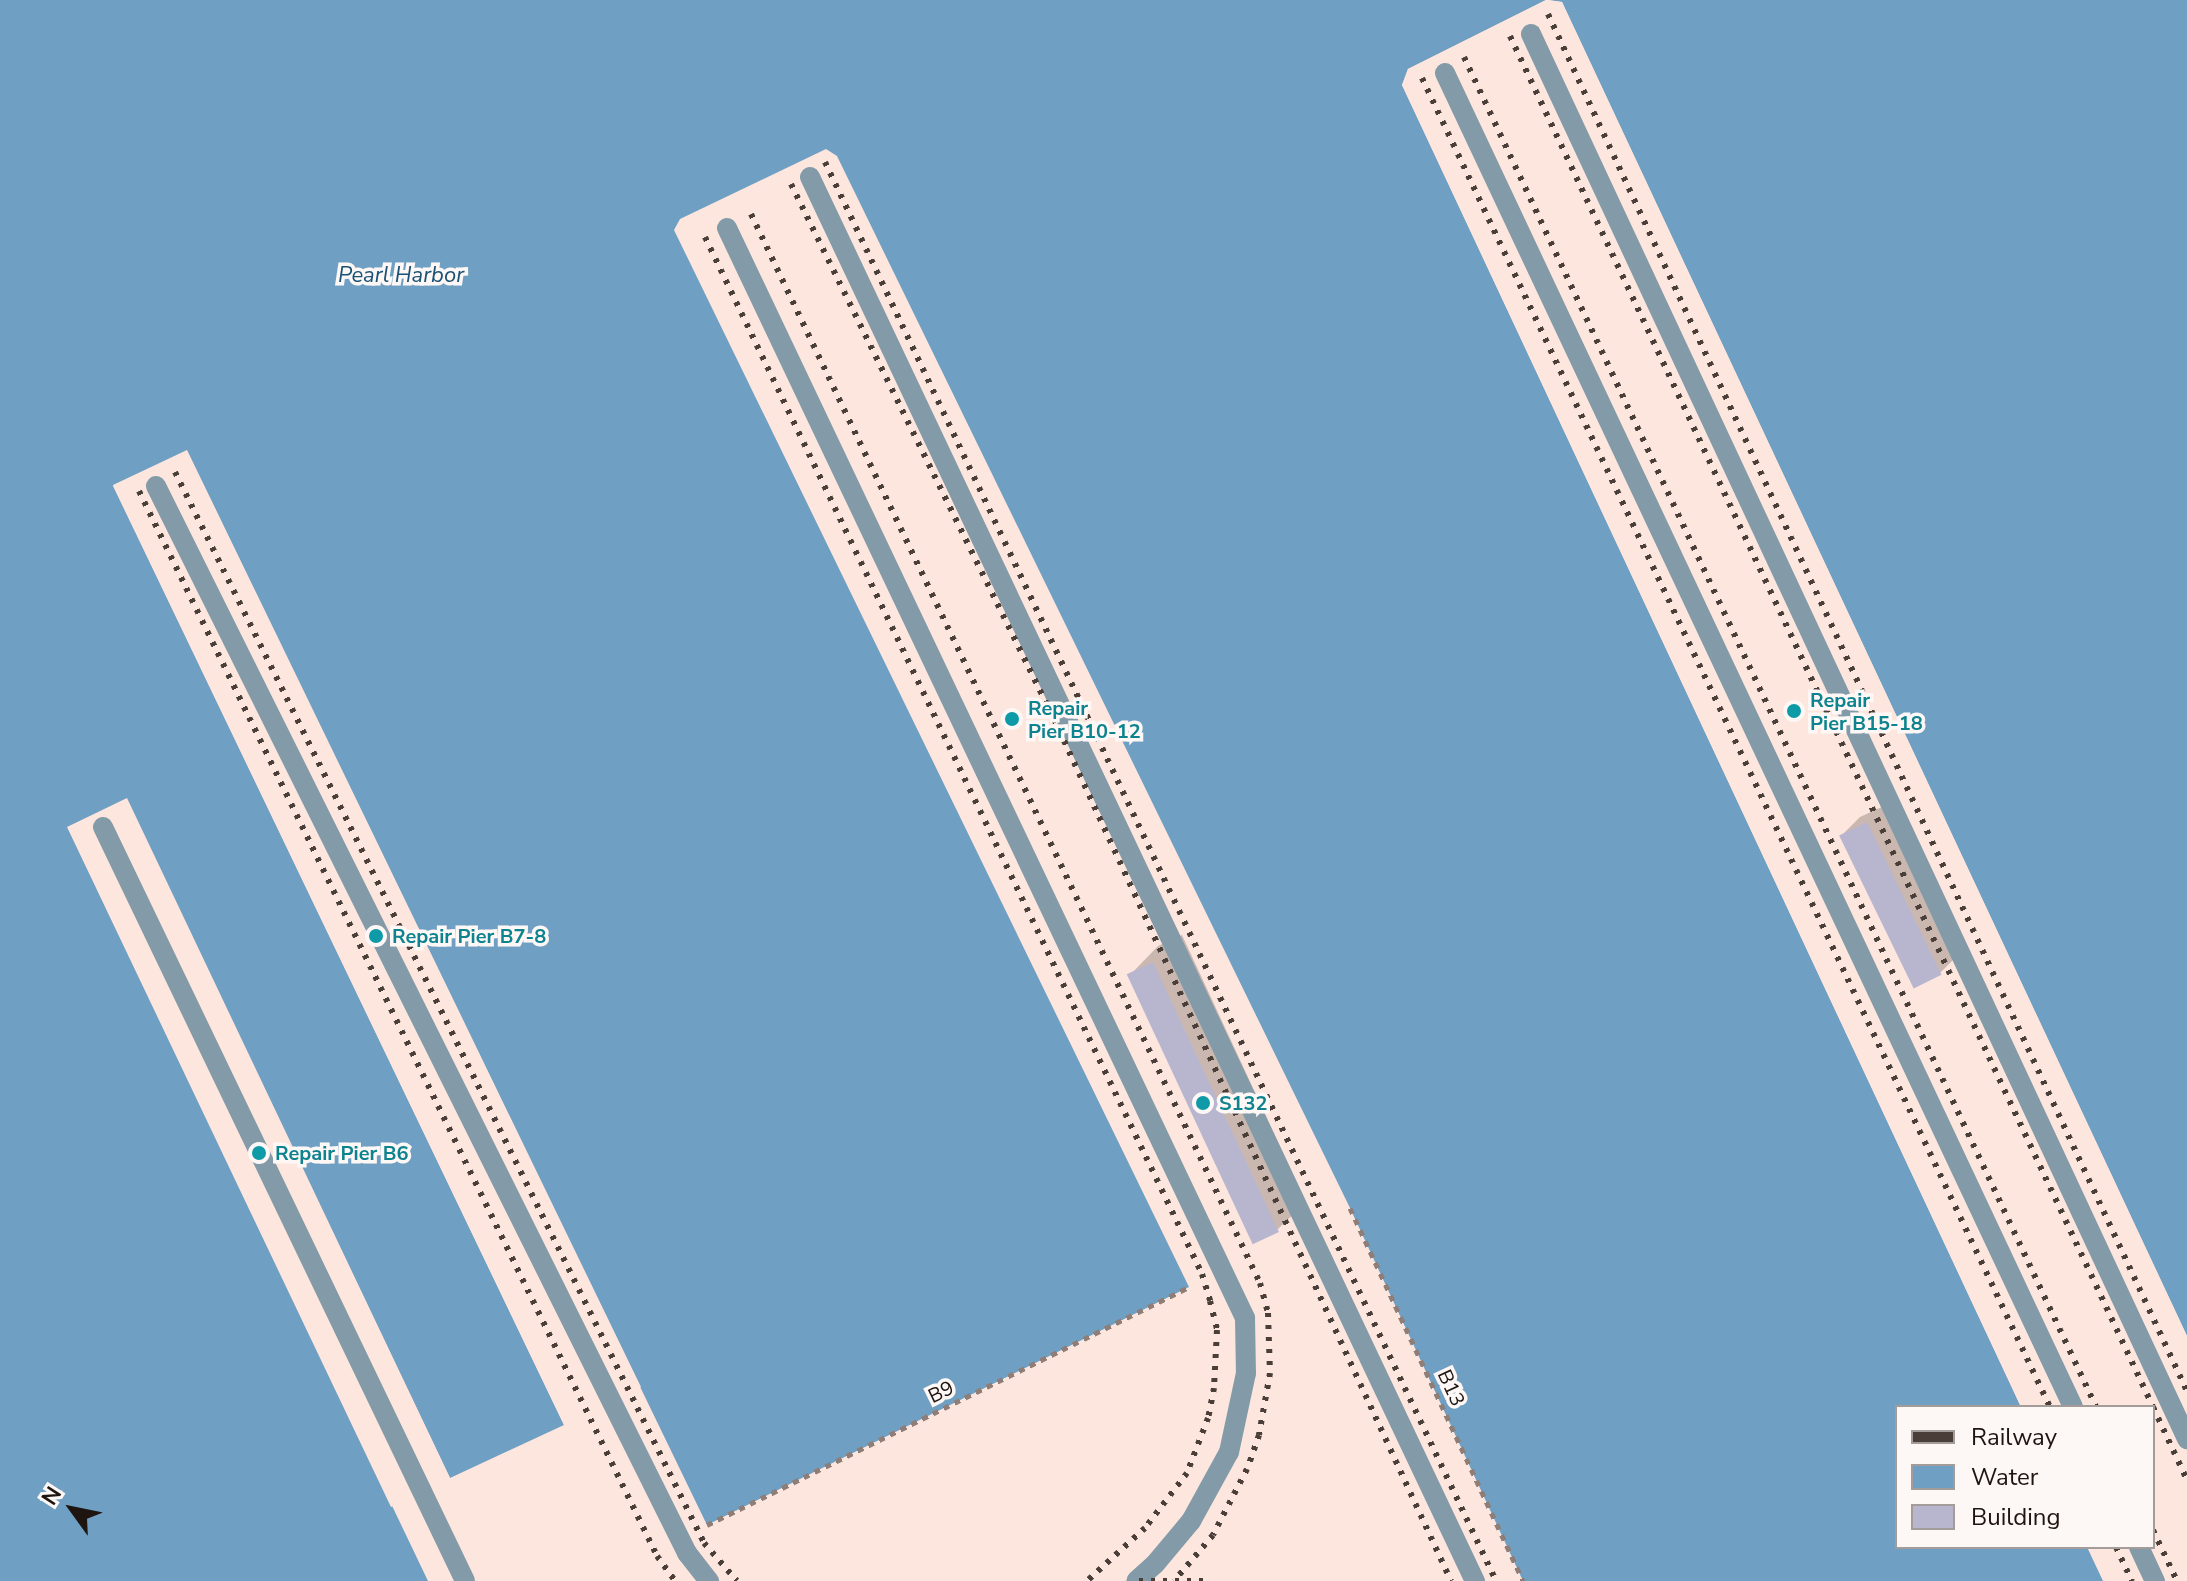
<!DOCTYPE html>
<html>
<head>
<meta charset="utf-8">
<style>
  body { margin:0 }
  #map { position:relative; width:2187px; height:1581px; overflow:hidden; background:#fde6dd; font-family:"Nunito Sans",sans-serif }
  div>[style] { position:absolute }
  .water>* { inset:0; background:#6f9fc3 }
  .pier>* { inset:0; background:#fde6dd }
  .shadow>* { inset:0; background:#0003 }
  .building>* { inset:0; background:#b8b6cf; transform-origin:0 0 }
  .path>* { height:5px; margin-top:-2.5px; transform-origin:0; background:repeating-linear-gradient(90deg,#8e7e77 0 6px,transparent 0 12px) }
  .lane>* { height:20px; margin:-10px; padding:0 10px; transform-origin:10px; border-radius:10px; background:#839aa8 }
  .rail>* { height:6px; margin-top:-3px; transform-origin:0; background:repeating-linear-gradient(90deg,#4a3e39 0 4px,transparent 0 12px) }
  .dots>* { width:22px; height:22px; translate:-50% -50%; box-sizing:border-box; border:4px solid #fdf7f5; border-radius:50% }
  span { translate:-50% -50%; white-space:nowrap; text-align:center; line-height:1.15; -webkit-text-stroke:7px #fdf7f5; paint-order:stroke }
  .culture-label { font-size:20px; color:#0d838f; font-weight:700 }
  .left { translate:0 -50%; text-align:left }
  .street-label { font-size:20px; color:#1e1410 }
  .water-label { font-size:22px; color:#195276; font-style:italic }
  .legend { position:absolute; left:1895px; top:1405px; width:260px; height:144px; box-sizing:border-box; background:#fdf7f5; border:2px solid #a49c99; margin:0; padding:10px 14px; list-style:none; font-size:24px; color:#1e1410 }
  .legend li { display:flex; align-items:center; gap:16px; height:40px }
  .legend b { width:40px; border:2px solid #a49c99 }
  .north { position:absolute; left:32px; top:1469px; width:80px; height:80px; -webkit-text-stroke:6px #fdf7f5; paint-order:stroke; rotate:303deg; font-size:22px; font-weight:700; line-height:32px; text-align:center; color:#1e1410 }
  .north::after { content:''; display:block; margin:auto; width:28px; height:36px; background:#1e1410; clip-path:polygon(50% 0,100% 100%,50% 72%,0 100%) }
</style>
</head>
<body>
<div id="map">
  <div class="water">
    <div style="clip-path:polygon(0 0,1546px 0,1408px 69px,1402px 85px,2021px 1407px,1897px 1407px,1897px 1547px,2087px 1547px,2103px 1581px,1523px 1581px,1350px 1208px,837px 156px,826px 149px,680px 219px,674px 230px,1189px 1287px,707px 1525px,187px 451px,113px 486px,564px 1425px,450px 1478px,126px 799px,68px 828px,428px 1581px,0 1581px)"></div>
    <div style="clip-path:polygon(1549px 0,2187px 0,2187px 1336px,1562px 2px)"></div>
  </div>
  <div class="pier">
    <div style="clip-path:polygon(1546px 0,1562px 2px,2187px 1336px,2187px 1340px,1559px 5px,1547px 4px,1411px 72px,1406px 85px,2025px 1407px,2021px 1407px,1402px 85px,1408px 69px)"></div>
    <div style="clip-path:polygon(187px 450px,641px 1387px,637px 1389px,185px 456px,118px 487px,568px 1423px,564px 1425px,113px 485px)"></div>
    <div style="clip-path:polygon(127px 798px,450px 1478px,446px 1480px,125px 804px,73px 829px,395px 1505px,391px 1507px,67px 827px)"></div>
  </div>
  <div class="shadow">
    <div style="clip-path:polygon(1886px 805px,1959px 954px,1940px 973px,1841px 836px,1860px 817px)"></div>
    <div style="clip-path:polygon(1182px 935px,1306px 1202px,1277px 1230px,1130px 975px,1158px 946px)"></div>
  </div>
  <div class="building">
    <div style="left:1867px;top:822px;width:170px;height:31px;rotate:64deg"></div>
    <div style="left:1153px;top:962px;width:298px;height:29px;rotate:65deg"></div>
  </div>
  <div class="path">
    <div style="left:1350px;top:1208px;width:411px;rotate:65.1deg"></div>
    <div style="left:707px;top:1525px;width:538px;rotate:-26.28deg"></div>
  </div>
  <div class="lane">
    <div style="left:1531px;top:34px;width:1551px;rotate:64.97deg"></div>
    <div style="left:1445px;top:73px;width:1474px;rotate:64.79deg"></div>
    <div style="left:810px;top:177px;width:1554px;rotate:64.66deg"></div>
    <div style="left:727px;top:228px;width:1207px;rotate:64.58deg"></div>
    <div style="left:1245px;top:1318px;width:55px;rotate:89deg"></div>
    <div style="left:1246px;top:1373px;width:81px;rotate:102.1deg"></div>
    <div style="left:1229px;top:1452px;width:79px;rotate:118.8deg"></div>
    <div style="left:1191px;top:1521px;width:56px;rotate:129.9deg"></div>
    <div style="left:1155px;top:1564px;width:25px;rotate:138deg"></div>
    <div style="left:156px;top:486px;width:1192px;rotate:63.54deg"></div>
    <div style="left:687px;top:1553px;width:36px;rotate:52deg"></div>
    <div style="left:103px;top:827px;width:836px;rotate:64.35deg"></div>
    <div style="left:2139px;top:1547px;width:38px;rotate:65deg"></div>
  </div>
  <div class="rail">
    <div style="left:1548px;top:14px;width:1518px;rotate:65.11deg"></div>
    <div style="left:1510px;top:36px;width:1514px;rotate:64.87deg"></div>
    <div style="left:1464px;top:57px;width:1491px;rotate:64.91deg"></div>
    <div style="left:1422px;top:78px;width:1470px;rotate:64.71deg"></div>
    <div style="left:825px;top:162px;width:1570px;rotate:64.69deg"></div>
    <div style="left:791px;top:184px;width:596px;rotate:63.82deg"></div>
    <div style="left:1054px;top:719px;width:949px;rotate:65.27deg"></div>
    <div style="left:751px;top:214px;width:1184px;rotate:64.54deg"></div>
    <div style="left:1260px;top:1283px;width:31px;rotate:75deg"></div>
    <div style="left:1268px;top:1313px;width:60px;rotate:88.1deg"></div>
    <div style="left:1270px;top:1373px;width:63px;rotate:100.1deg"></div>
    <div style="left:1259px;top:1435px;width:36px;rotate:109deg"></div>
    <div style="left:1247px;top:1469px;width:74px;rotate:117.3deg"></div>
    <div style="left:1213px;top:1535px;width:60px;rotate:130.3deg"></div>
    <div style="left:705px;top:237px;width:1150px;rotate:64.39deg"></div>
    <div style="left:1202px;top:1274px;width:28px;rotate:73deg"></div>
    <div style="left:1210px;top:1301px;width:30px;rotate:76deg"></div>
    <div style="left:1217px;top:1330px;width:58px;rotate:93deg"></div>
    <div style="left:1214px;top:1388px;width:31px;rotate:101deg"></div>
    <div style="left:1208px;top:1418px;width:59px;rotate:110.9deg"></div>
    <div style="left:1187px;top:1473px;width:69px;rotate:127.4deg"></div>
    <div style="left:1145px;top:1528px;width:79px;rotate:137.6deg"></div>
    <div style="left:175px;top:472px;width:1195px;rotate:63.71deg"></div>
    <div style="left:704px;top:1543px;width:50px;rotate:49deg"></div>
    <div style="left:139px;top:491px;width:1184px;rotate:64.06deg"></div>
    <div style="left:657px;top:1556px;width:31px;rotate:54deg"></div>
    <div style="left:2153px;top:1407px;width:81px;rotate:65deg"></div>
    <div style="left:2153px;top:1530px;width:56px;rotate:64.8deg"></div>
    <div style="left:2116px;top:1547px;width:38px;rotate:65deg"></div>
    <div style="left:1139px;top:1581px;width:71px"></div>
  </div>
  <div class="dots">
    <div style="left:1794px;top:711px;background:#0f9aa8"></div>
    <div style="left:1012px;top:719px;background:#0f9aa8"></div>
    <div style="left:376px;top:936px;background:#0f9aa8"></div>
    <div style="left:1203px;top:1103px;background:#0f9aa8"></div>
    <div style="left:259px;top:1153px;background:#0f9aa8"></div>
  </div>
  <div class="culture-label">
    <span class="left" style="left:1810px;top:712px">Repair<br>Pier B15-18</span>
    <span class="left" style="left:1028px;top:720px">Repair<br>Pier B10-12</span>
    <span class="left" style="left:392px;top:936px">Repair Pier B7-8</span>
    <span class="left" style="left:1219px;top:1103px">S132</span>
    <span class="left" style="left:275px;top:1153px">Repair Pier B6</span>
  </div>
  <div class="street-label">
    <span style="left:1451px;top:1388px;rotate:65deg">B13</span>
    <span style="left:941px;top:1392px;rotate:-26deg">B9</span>
  </div>
  <div class="water-label">
    <span style="left:401px;top:276px">Pearl Harbor</span>
  </div>
  <ul class="legend">
  <li><b style="height:10px;background:#4a3e39"></b>Railway</li>
  <li><b style="height:22px;background:#6f9fc3"></b>Water</li>
  <li><b style="height:22px;background:#b8b6cf"></b>Building</li>
  </ul>
  <div class="north">N</div>
</div>
</body>
</html>
